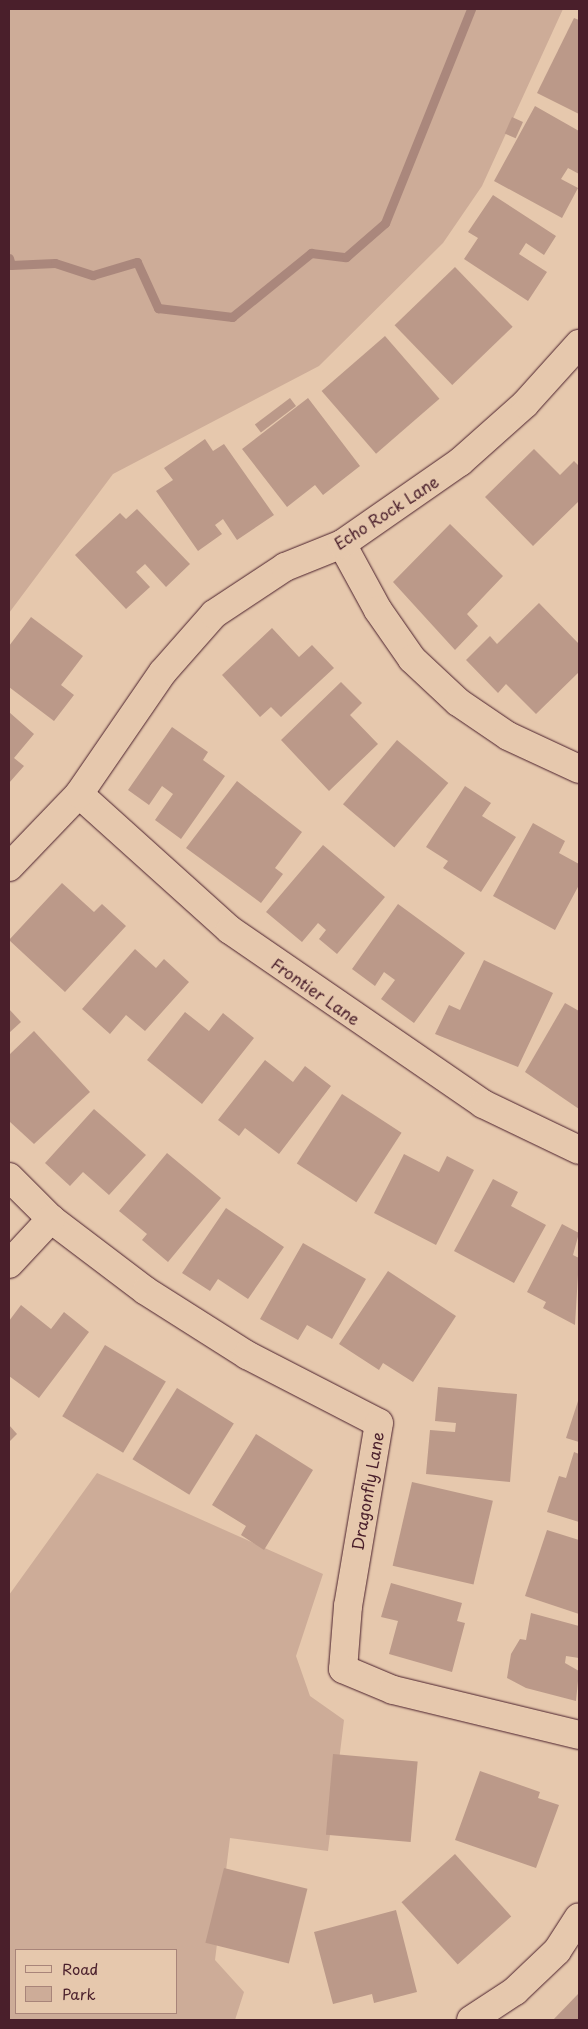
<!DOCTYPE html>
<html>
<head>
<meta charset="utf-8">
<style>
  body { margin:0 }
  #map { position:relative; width:588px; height:2029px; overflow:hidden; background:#e6c8ad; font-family:"Playpen Sans",sans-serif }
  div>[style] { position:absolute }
  .green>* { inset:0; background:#cdac98 }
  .stream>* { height:9px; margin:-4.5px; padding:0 4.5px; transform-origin:4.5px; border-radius:4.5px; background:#aa877c }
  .building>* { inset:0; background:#bb9989; transform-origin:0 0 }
  .roads { filter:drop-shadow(0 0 1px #4a1f2b) drop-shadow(0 0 1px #4a1f2b) }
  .minor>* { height:28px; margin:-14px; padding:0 14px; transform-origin:14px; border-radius:14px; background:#e6c8ad }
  span { translate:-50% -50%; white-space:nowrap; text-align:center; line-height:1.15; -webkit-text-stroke:4px #e6c8ad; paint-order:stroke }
  .street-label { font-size:16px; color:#4a1f2b }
  .frame { position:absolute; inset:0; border:10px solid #4a1f2b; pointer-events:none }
  .legend { position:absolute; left:15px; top:1949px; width:162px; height:65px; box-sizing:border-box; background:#e6c8ad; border:1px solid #a88479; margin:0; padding:6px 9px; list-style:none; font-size:15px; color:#4a1f2b }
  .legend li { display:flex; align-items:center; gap:10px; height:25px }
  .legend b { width:25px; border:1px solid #a88479 }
</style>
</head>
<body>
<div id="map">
  <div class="green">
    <div style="clip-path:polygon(9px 9px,563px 9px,482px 186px,443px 243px,319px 366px,113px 474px,9px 613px)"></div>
    <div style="clip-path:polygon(evenodd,97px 1473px,323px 1574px,296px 1656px,310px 1696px,344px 1720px,328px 1851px,230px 1838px,215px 1960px,244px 1992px,235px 2020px,9px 2020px,9px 1595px,97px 1473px,16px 1950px,176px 1950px,176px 2013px,16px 2013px,16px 1950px)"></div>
  </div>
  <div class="stream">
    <div style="left:9px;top:258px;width:7px;rotate:74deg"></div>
    <div style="left:11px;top:265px;width:44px;rotate:-2.6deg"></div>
    <div style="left:55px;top:263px;width:40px;rotate:18deg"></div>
    <div style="left:93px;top:275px;width:46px;rotate:-16.5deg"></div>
    <div style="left:137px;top:262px;width:51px;rotate:65.5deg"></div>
    <div style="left:158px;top:308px;width:75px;rotate:6.9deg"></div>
    <div style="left:232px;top:317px;width:102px;rotate:-39deg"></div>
    <div style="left:311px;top:253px;width:35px;rotate:7deg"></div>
    <div style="left:346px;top:257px;width:52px;rotate:-41.1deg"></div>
    <div style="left:385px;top:223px;width:231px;rotate:-68.1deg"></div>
  </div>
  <div class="building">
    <div style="clip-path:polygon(574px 18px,579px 20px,579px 114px,537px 93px)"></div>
    <div style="clip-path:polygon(535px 106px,579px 131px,579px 174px,568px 168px,561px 179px,578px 188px,562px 218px,494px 181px)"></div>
    <div style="left:512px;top:117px;width:12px;height:18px;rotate:24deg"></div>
    <div style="clip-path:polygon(493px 195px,556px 236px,544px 255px,526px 243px,519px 254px,547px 272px,528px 301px,464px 259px,478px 238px,468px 232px)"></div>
    <div style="left:455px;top:267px;width:83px;height:84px;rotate:46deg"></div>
    <div style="left:385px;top:336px;width:83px;height:84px;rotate:49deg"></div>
    <div style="left:290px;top:398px;width:10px;height:44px;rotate:53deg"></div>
    <div style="clip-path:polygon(308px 398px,360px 466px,323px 495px,315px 485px,287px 507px,242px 449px)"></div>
    <div style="clip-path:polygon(205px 439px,213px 451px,224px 444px,274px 515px,237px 540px,223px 519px,215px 525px,222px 534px,198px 551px,156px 491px,173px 480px,164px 468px)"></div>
    <div style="clip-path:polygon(534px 449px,560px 475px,574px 461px,579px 466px,579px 501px,533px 546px,485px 497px)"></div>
    <div style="clip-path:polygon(137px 509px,190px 564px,166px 587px,145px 564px,136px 572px,150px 587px,126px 609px,75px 555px,120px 513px,126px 519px)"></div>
    <div style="clip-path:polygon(450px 524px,503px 576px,467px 614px,478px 626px,455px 650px,393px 582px)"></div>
    <div style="clip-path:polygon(539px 603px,579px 644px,579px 672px,536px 714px,506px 684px,498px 693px,466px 660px,490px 636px,497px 644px)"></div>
    <div style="clip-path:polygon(31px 617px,83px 656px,61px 685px,74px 695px,54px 721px,9px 687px,9px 646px)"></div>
    <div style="clip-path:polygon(272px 628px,299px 657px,312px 645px,334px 668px,281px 717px,271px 707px,260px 717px,222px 675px)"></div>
    <div style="clip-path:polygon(341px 682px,362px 703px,350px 715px,378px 744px,329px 791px,281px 740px)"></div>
    <div style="clip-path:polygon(9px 712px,34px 734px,14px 758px,24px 766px,9px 783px)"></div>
    <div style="clip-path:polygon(172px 727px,208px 752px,203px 760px,225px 776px,181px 839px,155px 820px,173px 794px,162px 786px,149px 805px,128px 790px)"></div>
    <div style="left:397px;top:740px;width:67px;height:84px;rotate:40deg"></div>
    <div style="clip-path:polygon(237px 781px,302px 832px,275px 868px,283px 874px,261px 903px,186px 848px)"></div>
    <div style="clip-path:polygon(465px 786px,491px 803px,482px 816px,516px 837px,481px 892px,443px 868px,448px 861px,426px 847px)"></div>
    <div style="clip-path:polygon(533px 823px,565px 841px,559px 853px,579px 864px,579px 885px,555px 930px,493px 896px)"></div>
    <div style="clip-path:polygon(323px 845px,385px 897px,337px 954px,319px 939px,326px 930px,318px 923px,302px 942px,266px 912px)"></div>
    <div style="clip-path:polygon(62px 883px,94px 912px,102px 904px,126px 926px,65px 992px,9px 940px)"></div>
    <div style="clip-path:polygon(398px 904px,465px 953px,414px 1023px,381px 999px,395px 980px,384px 972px,375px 986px,352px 969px)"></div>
    <div style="clip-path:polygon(135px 949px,156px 968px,164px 959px,189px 982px,145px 1031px,126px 1015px,110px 1034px,82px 1009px)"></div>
    <div style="clip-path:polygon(484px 960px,553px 993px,518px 1067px,435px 1034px,449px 1005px,460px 1010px)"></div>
    <div style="clip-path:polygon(565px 1003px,579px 1011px,579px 1109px,525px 1072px)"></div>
    <div style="clip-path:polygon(9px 1009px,21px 1022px,9px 1033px)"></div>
    <div style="clip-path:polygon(185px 1012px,209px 1031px,223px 1013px,254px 1038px,202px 1104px,147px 1060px)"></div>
    <div style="clip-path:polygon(34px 1031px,90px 1092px,34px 1144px,9px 1121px,9px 1055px)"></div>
    <div style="clip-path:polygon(265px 1060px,293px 1082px,305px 1066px,331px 1086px,279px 1154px,245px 1128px,239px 1136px,218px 1120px)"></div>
    <div style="left:342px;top:1094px;width:71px;height:83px;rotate:33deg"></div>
    <div style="clip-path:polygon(94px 1109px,146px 1155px,109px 1195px,83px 1172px,70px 1186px,45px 1163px)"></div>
    <div style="clip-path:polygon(167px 1153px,221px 1198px,168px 1262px,142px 1240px,147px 1234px,119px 1211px)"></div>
    <div style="clip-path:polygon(404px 1154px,439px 1172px,447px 1156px,474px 1170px,436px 1245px,374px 1213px)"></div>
    <div style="clip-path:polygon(493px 1179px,518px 1192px,511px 1206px,546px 1225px,514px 1283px,454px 1251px)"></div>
    <div style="clip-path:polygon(226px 1208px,284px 1247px,248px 1299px,218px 1279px,210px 1291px,182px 1273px)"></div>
    <div style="clip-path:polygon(562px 1224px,579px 1233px,573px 1255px,579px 1258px,575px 1325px,543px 1308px,546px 1302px,527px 1292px)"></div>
    <div style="clip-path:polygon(303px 1243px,366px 1279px,332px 1339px,307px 1325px,298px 1340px,260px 1319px)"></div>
    <div style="clip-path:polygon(388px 1271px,456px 1316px,413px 1382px,383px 1363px,379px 1370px,339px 1344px)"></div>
    <div style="clip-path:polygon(21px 1305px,51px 1329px,64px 1312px,89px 1332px,39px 1398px,9px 1376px,9px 1321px)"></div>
    <div style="left:105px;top:1345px;width:71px;height:83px;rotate:31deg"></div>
    <div style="clip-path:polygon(438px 1387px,517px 1394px,510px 1482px,426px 1474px,430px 1430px,455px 1432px,456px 1423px,435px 1421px)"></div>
    <div style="left:177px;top:1388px;width:67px;height:84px;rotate:32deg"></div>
    <div style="clip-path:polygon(579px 1398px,579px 1442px,566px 1438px)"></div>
    <div style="clip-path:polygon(9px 1425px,17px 1434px,9px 1442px)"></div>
    <div style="clip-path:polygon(256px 1434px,313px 1470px,264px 1550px,241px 1535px,246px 1526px,212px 1505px)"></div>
    <div style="clip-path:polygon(574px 1452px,579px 1454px,579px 1522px,547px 1512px,559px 1476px,566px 1478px)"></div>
    <div style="left:412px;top:1482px;width:83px;height:86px;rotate:13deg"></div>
    <div style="clip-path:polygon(547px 1530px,579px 1540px,579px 1614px,525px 1596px)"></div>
    <div style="clip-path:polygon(391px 1583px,462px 1603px,457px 1621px,465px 1623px,452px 1672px,389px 1654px,398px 1621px,381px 1617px)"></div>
    <div style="clip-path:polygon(531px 1613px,579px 1626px,579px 1658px,566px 1656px,565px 1663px,579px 1671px,576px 1701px,526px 1688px,507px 1678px,511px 1654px,520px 1639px,526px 1640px)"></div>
    <div style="left:333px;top:1754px;width:85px;height:81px;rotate:5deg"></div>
    <div style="clip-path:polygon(480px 1771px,540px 1792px,538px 1798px,559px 1805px,536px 1868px,455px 1840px)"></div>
    <div style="left:455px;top:1854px;width:84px;height:72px;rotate:48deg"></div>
    <div style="left:224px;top:1868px;width:86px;height:77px;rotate:14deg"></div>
    <div style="clip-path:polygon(396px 1910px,417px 1992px,374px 2003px,372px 1994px,333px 2004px,314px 1932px)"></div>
    <div style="clip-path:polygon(579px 1993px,579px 2020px,553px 2020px)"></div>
  </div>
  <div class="roads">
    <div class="minor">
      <div style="left:342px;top:544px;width:75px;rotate:61.4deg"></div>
      <div style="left:378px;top:610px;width:60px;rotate:55.2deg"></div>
      <div style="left:412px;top:659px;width:63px;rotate:43.1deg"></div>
      <div style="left:458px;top:702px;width:60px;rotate:34.2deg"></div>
      <div style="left:508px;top:736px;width:78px;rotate:24.9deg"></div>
      <div style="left:79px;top:794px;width:203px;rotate:42deg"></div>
      <div style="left:230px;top:930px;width:307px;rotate:34.5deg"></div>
      <div style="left:483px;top:1104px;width:106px;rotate:25.6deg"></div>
      <div style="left:9px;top:867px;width:101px;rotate:-46.2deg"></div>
      <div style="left:79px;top:794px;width:148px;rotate:-55.5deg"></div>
      <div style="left:163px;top:672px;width:77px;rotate:-48.7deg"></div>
      <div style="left:214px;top:614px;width:85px;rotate:-33.5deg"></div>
      <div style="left:285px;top:567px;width:61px;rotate:-22deg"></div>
      <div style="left:342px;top:544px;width:144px;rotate:-34.8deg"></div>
      <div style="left:460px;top:462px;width:87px;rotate:-41.7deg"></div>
      <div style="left:525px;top:404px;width:81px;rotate:-48deg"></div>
      <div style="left:9px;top:1177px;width:59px;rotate:45deg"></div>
      <div style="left:51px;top:1219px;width:119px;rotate:37.2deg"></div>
      <div style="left:146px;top:1291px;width:120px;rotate:32.4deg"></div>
      <div style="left:247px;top:1355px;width:148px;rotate:27.3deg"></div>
      <div style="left:379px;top:1423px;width:186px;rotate:99.6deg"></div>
      <div style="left:348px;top:1606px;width:63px;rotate:94.5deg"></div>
      <div style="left:343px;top:1669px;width:54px;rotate:22.8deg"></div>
      <div style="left:393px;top:1690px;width:191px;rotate:13.6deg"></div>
      <div style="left:9px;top:1264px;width:62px;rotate:-47deg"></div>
      <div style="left:471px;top:2020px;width:53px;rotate:-33.4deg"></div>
      <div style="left:515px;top:1991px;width:58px;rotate:-43.6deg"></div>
      <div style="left:557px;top:1951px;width:40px;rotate:-57.1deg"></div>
    </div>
  </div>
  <div class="street-label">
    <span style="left:386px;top:512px;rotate:-33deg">Echo Rock Lane</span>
    <span style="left:316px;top:991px;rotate:35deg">Frontier Lane</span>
    <span style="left:367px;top:1491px;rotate:-80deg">Dragonfly Lane</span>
  </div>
  <div class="frame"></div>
  <ul class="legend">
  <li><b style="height:6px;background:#e6c8ad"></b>Road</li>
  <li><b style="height:14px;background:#cdac98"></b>Park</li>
  </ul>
</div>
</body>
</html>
